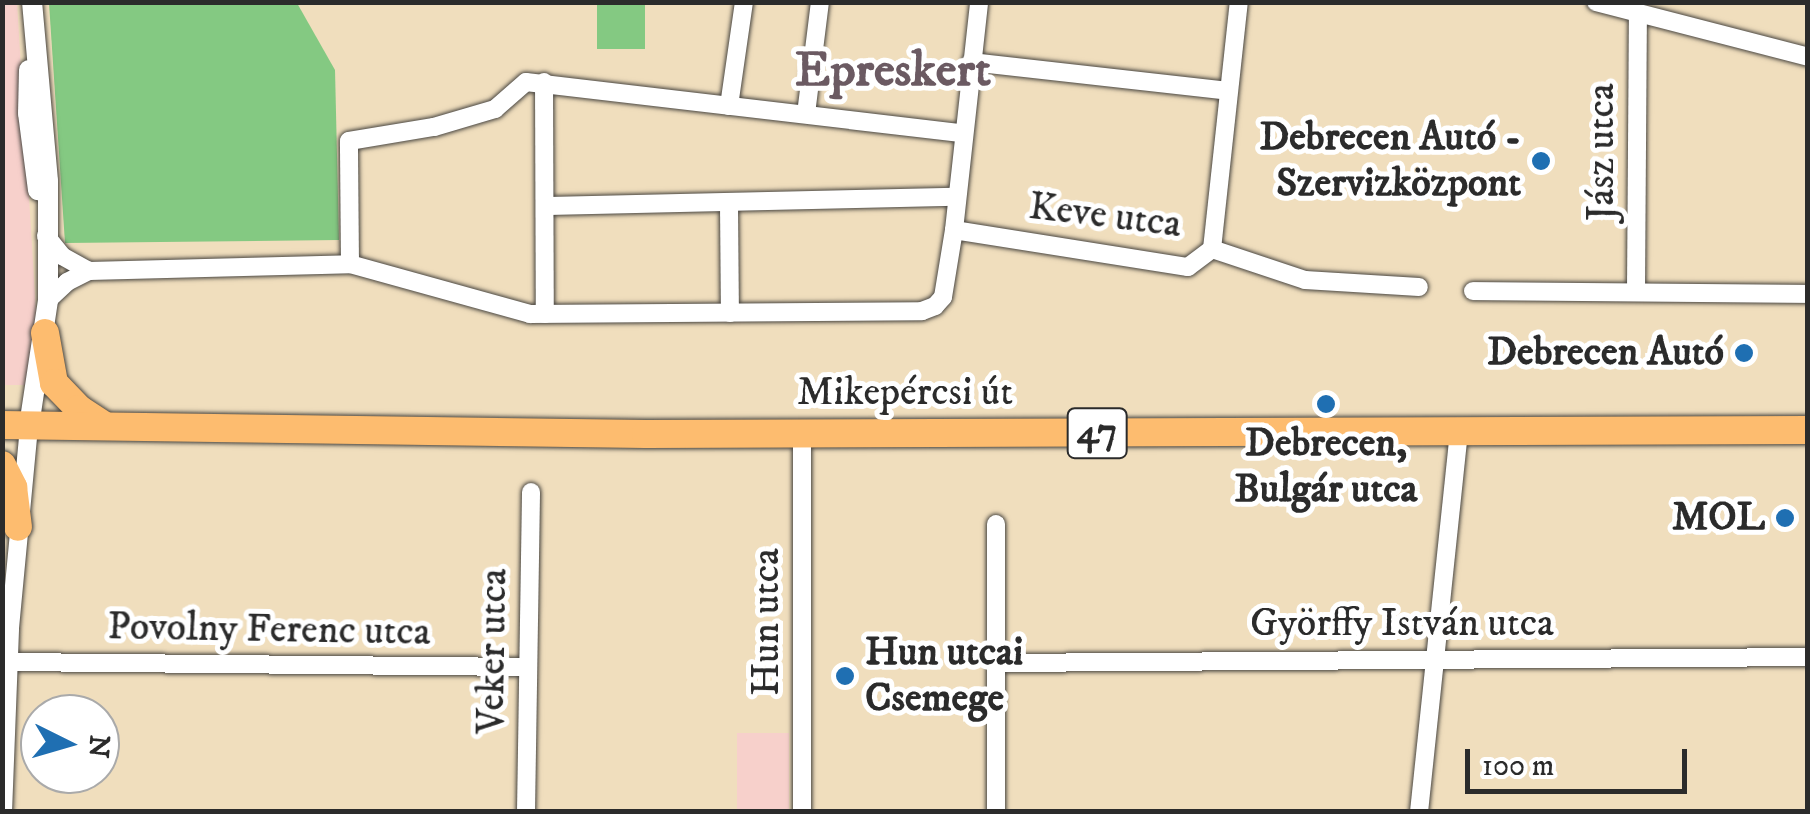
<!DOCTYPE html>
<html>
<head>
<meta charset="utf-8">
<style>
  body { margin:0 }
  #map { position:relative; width:1810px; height:814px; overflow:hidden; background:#f0debd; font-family:"IM FELL DW Pica",serif }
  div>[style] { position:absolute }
  .built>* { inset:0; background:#f7d0cb; transform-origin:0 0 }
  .green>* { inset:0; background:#84c982; transform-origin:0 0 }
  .roads { filter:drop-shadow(0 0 2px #494641) drop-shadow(0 0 2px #494641) }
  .minor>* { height:18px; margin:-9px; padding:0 9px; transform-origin:9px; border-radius:9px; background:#fff }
  .tertiary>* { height:20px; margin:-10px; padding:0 10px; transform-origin:10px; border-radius:10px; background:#fff }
  .primary>* { height:28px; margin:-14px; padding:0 14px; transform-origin:14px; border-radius:14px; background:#fdbc6f }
  .dots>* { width:28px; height:28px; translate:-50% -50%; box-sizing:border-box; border:5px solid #fff; border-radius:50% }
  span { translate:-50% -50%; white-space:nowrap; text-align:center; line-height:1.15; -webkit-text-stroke:10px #fff; paint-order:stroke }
  .shield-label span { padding:2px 8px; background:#fff; border:2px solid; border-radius:8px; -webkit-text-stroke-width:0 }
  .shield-label { font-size:38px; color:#2b2b2b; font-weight:700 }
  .poi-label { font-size:40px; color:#2b2b2b; font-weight:700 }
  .right { translate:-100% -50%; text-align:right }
  .left { translate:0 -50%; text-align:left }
  .street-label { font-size:40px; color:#2b2b2b }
  .district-label { font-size:50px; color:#6b5a62; font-weight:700 }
  .frame { position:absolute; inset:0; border:5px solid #2b2b2b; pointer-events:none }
  .north { position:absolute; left:20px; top:694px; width:100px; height:100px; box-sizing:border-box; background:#fff; border:2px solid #aaa; border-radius:50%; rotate:95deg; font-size:28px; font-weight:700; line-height:40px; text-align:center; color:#2b2b2b }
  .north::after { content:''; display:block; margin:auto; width:35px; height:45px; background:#1f6fb2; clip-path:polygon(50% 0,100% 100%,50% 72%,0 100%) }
  .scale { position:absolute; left:1465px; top:749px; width:222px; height:45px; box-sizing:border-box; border:5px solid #2b2b2b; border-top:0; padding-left:12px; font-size:30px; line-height:35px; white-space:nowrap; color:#2b2b2b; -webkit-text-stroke:8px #fff; paint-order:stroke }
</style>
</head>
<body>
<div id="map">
  <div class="built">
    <div style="clip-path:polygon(2px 3px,17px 3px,36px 311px,28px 385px,3px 385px)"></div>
    <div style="left:737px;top:733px;width:52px;height:78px"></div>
  </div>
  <div class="green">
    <div style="clip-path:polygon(49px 3px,297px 3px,335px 70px,339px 240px,65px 243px)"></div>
    <div style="left:597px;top:3px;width:48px;height:46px"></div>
  </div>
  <div class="roads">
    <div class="minor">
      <div style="left:1596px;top:2px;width:219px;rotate:14.5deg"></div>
      <div style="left:971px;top:62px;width:259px;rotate:6.4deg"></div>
      <div style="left:544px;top:82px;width:232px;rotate:89.8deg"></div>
      <div style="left:729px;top:106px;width:105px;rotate:-81.8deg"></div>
      <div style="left:806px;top:114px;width:113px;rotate:-82.9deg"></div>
      <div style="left:729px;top:205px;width:108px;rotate:89.5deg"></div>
      <div style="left:546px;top:206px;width:411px;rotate:-1.3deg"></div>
      <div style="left:954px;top:230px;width:237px;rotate:9deg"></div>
      <div style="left:1188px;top:267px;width:30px;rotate:-37deg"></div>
      <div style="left:1212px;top:249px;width:98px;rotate:18.4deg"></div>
      <div style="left:1305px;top:280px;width:114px;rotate:3.5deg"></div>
      <div style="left:46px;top:236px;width:26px;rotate:51deg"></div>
      <div style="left:62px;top:256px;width:31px;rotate:29deg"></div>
      <div style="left:89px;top:271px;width:261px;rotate:-1.5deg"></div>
      <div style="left:350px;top:264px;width:123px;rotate:-90.5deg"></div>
      <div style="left:349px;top:141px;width:86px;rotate:-9.4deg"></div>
      <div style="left:434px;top:127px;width:64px;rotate:-16.4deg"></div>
      <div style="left:495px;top:109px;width:41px;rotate:-41.1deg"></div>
      <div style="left:526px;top:82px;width:440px;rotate:6.7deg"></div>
      <div style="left:1212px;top:249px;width:248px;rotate:-83.8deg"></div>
      <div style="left:350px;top:264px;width:187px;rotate:15.5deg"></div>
      <div style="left:530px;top:314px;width:392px;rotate:-0.4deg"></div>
      <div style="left:922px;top:311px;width:14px;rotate:-21deg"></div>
      <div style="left:935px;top:306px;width:12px;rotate:-48deg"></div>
      <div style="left:943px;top:297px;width:68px;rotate:-80.7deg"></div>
      <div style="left:954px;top:230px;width:229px;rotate:-83.7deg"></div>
      <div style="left:1636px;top:290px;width:276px;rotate:-89.6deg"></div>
      <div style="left:1473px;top:291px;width:335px;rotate:0.5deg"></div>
      <div style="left:48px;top:300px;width:26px;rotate:-43deg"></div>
      <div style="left:67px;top:282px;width:25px;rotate:-27deg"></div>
      <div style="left:802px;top:433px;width:379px;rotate:90deg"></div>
      <div style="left:8px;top:662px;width:520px;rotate:0.55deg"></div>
      <div style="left:998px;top:663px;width:810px;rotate:-0.42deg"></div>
      <div style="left:3px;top:812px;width:184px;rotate:-87.8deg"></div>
      <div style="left:10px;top:628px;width:203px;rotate:-84.6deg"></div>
      <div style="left:526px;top:812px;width:320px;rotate:-89.1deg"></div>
      <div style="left:996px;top:812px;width:288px;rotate:-90deg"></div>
      <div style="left:1419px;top:812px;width:383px;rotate:-84deg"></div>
    </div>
    <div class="tertiary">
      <div style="left:29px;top:70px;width:43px;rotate:91.3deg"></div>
      <div style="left:28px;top:113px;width:78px;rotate:82.6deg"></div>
      <div style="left:29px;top:426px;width:127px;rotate:-81.4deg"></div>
      <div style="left:48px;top:300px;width:119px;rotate:-90deg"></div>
      <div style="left:48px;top:181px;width:180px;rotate:-95.1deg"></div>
    </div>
    <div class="primary">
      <div style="left:45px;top:333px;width:51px;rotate:79.8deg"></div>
      <div style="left:54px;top:383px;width:36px;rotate:46deg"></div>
      <div style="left:79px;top:409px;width:31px;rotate:33deg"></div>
      <div style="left:2px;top:425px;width:644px;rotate:0.8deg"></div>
      <div style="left:646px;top:434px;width:1162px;rotate:-0.2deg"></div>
      <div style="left:2px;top:465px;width:25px;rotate:63deg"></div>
      <div style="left:13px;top:487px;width:40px;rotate:82.9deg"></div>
    </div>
  </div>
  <div class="dots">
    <div style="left:1541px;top:161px;background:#1f6fb2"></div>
    <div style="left:1744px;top:353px;background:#1f6fb2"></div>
    <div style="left:1326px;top:404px;background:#1f6fb2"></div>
    <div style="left:1785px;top:518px;background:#1f6fb2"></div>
    <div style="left:845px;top:676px;background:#1f6fb2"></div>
  </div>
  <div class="shield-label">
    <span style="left:1097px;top:433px">47</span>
  </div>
  <div class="poi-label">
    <span class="right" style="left:1521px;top:161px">Debrecen Autó -<br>Szervizközpont</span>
    <span class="right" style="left:1724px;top:353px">Debrecen Autó</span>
    <span style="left:1326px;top:467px">Debrecen,<br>Bulgár utca</span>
    <span class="right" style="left:1765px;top:518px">MOL</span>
    <span class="left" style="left:865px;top:676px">Hun utcai<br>Csemege</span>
  </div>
  <div class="street-label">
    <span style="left:1602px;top:152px;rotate:-90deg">Jász utca</span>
    <span style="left:1105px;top:216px;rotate:7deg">Keve utca</span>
    <span style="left:905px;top:393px">Mikepércsi út</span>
    <span style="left:767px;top:622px;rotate:-90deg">Hun utca</span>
    <span style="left:1402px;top:624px">Györffy István utca</span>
    <span style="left:269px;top:630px;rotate:1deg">Povolny Ferenc utca</span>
    <span style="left:493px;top:651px;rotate:-89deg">Veker utca</span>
  </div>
  <div class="district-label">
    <span style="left:893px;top:71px">Epreskert</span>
  </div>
  <div class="frame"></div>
  <div class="north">N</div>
  <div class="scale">100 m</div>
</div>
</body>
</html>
